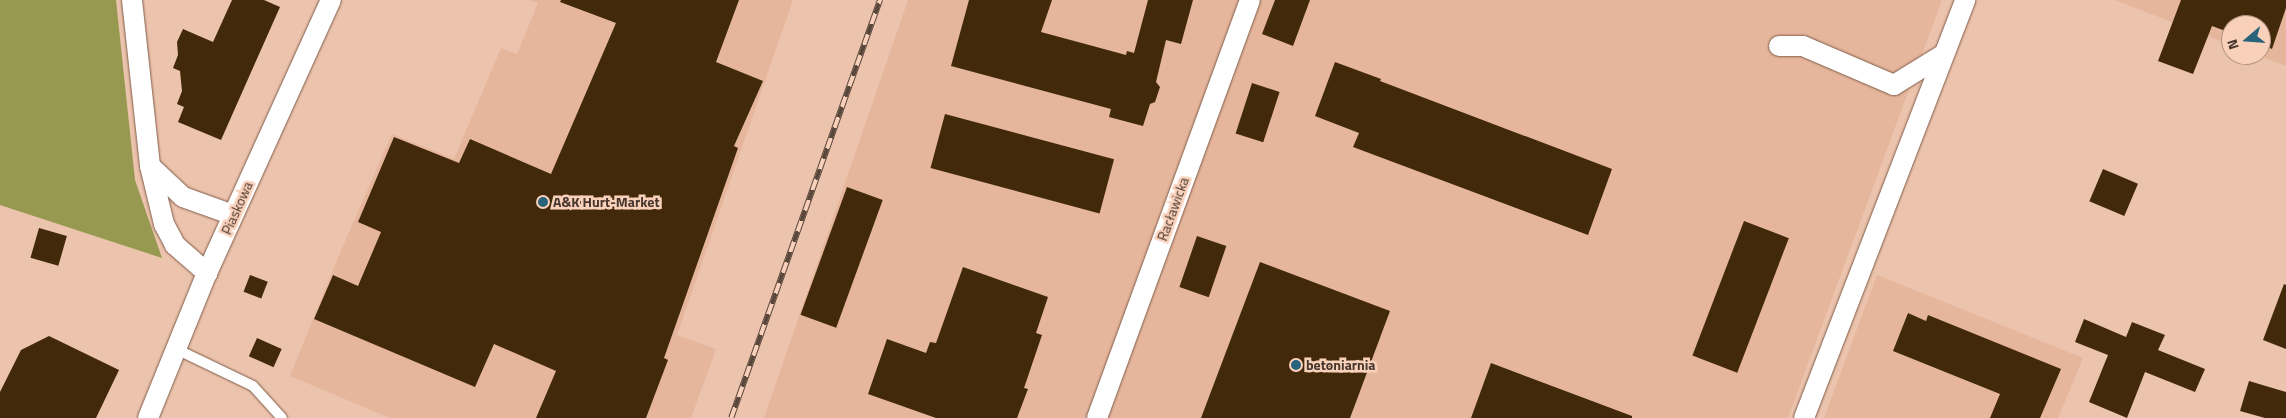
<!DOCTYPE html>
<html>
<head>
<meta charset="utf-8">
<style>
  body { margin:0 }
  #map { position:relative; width:2286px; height:418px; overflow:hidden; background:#ecc3ad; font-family:"Titillium Web",sans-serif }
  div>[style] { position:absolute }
  .built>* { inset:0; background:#e5b69c }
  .forest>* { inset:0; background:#979951 }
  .building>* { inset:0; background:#41290a; transform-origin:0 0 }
  .roads { filter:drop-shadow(0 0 1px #805d49) drop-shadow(0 0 1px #805d49) }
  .service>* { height:10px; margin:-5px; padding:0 5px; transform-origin:5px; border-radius:5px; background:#fff }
  .minor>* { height:20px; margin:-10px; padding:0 10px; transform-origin:10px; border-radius:10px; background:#fff }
  .rail>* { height:5.5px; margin-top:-2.75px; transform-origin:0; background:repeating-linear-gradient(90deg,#f9d0ba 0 11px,#5a473c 0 22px); box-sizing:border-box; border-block:1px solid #5a473c }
  .dots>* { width:14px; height:14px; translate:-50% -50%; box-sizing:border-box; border:2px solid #f9d0ba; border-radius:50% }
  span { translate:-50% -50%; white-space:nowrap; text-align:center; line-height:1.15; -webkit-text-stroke:5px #f9d0ba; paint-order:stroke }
  .poi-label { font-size:14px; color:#46362d; font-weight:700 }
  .left { translate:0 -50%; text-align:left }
  .street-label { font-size:14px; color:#46362d }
  .north { position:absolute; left:2221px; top:15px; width:50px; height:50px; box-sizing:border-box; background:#f9d0ba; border:1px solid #b19282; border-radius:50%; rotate:252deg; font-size:14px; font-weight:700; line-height:20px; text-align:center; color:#46362d }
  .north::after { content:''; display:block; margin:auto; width:18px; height:22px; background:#28627b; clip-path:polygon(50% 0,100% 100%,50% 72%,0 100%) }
</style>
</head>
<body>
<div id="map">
  <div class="built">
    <div style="clip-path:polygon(530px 0,793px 0,677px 335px,716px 349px,691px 418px,390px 418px,290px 376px,342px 248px,392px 134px,454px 159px,501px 48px,517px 54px,538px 3px)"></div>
    <div style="clip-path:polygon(908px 0,1942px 0,1788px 418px,764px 418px)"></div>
    <div style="clip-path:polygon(2115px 0,2286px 0,2286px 66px,2257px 55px,2261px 55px,2261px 25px,2231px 25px,2231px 45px)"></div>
    <div style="clip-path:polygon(1877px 275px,2083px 358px,2058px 418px,1824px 418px)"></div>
  </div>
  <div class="forest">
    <div style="clip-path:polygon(0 0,116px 0,135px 180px,162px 258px,0 205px)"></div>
  </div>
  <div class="building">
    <div style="clip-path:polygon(232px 0,264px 0,280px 7px,221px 140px,178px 122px,184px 107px,177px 104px,182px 91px,180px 71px,173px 68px,178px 55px,177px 42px,183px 29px,213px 42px)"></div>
    <div style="clip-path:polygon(561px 0,739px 0,716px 62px,763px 81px,734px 146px,738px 148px,664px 358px,668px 360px,646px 418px,536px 418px,556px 371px,494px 344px,475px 387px,314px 319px,333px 275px,358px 286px,381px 232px,358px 222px,394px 137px,459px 163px,470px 139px,551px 174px,616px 23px,560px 2px)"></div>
    <div style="clip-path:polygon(969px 0,1052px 0,1041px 32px,1126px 55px,1127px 51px,1134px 53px,1148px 0,1193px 0,1181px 44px,1166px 40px,1156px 82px,1160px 87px,1155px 102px,1150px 104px,1143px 126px,1109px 117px,1111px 109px,951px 66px)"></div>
    <div style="clip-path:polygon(1275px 0,1310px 0,1293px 46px,1262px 34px)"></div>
    <div style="clip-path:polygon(2181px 0,2286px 0,2286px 8px,2272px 49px,2261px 44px,2261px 25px,2231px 25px,2231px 33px,2212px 26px,2193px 74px,2158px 61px)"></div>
    <div style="clip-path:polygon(1335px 62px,1381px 79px,1380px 81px,1612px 169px,1588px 235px,1353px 147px,1359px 133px,1315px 116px)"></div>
    <div style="left:1252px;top:83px;width:29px;height:53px;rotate:18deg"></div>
    <div style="left:945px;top:114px;width:175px;height:56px;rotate:15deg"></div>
    <div style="left:2103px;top:169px;width:38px;height:35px;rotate:23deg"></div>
    <div style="left:847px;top:187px;width:38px;height:136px;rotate:20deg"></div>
    <div style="left:1744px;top:221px;width:48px;height:144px;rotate:21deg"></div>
    <div style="left:39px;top:228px;width:29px;height:31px;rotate:16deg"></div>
    <div style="left:1197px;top:236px;width:31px;height:54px;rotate:19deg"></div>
    <div style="clip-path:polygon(1260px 262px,1390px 311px,1350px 418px,1201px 418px)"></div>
    <div style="clip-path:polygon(963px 267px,1048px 297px,1036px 333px,1042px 335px,1024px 388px,1028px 389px,1017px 418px,936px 418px,868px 394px,887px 339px,926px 353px,930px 342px,936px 343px)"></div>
    <div style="left:250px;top:275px;width:19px;height:18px;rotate:21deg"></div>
    <div style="clip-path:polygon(2284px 284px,2286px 285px,2286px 349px,2263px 340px)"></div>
    <div style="clip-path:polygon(1908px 313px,1926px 321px,1928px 315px,2061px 369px,2040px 418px,1990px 418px,2000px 394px,1893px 351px)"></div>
    <div style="clip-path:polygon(2084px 319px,2126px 337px,2132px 322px,2165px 335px,2158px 350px,2205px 369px,2195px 392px,2145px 372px,2127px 418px,2089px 402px,2108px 355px,2075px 342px)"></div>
    <div style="clip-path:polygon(49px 336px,119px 370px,96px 418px,0 418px,0 392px,21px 350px)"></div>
    <div style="left:257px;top:338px;width:27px;height:20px;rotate:24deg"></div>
    <div style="clip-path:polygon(1491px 363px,1632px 416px,1632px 418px,1471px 418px)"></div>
    <div style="clip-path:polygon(2249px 381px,2286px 392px,2286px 418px,2265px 418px,2240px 411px)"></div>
  </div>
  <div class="roads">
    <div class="service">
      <div style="left:176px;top:349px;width:85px;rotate:25.7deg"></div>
      <div style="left:253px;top:386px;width:43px;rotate:47.8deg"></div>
    </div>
    <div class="minor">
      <div style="left:132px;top:0;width:167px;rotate:83.8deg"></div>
      <div style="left:150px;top:166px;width:60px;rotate:76.4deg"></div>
      <div style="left:164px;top:224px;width:24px;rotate:62deg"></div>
      <div style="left:175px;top:245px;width:43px;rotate:41.2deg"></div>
      <div style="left:1779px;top:46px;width:24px"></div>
      <div style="left:1803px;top:46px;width:99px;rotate:23.2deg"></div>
      <div style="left:1894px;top:85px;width:59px;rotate:-31.8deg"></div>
      <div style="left:150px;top:166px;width:45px;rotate:43.2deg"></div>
      <div style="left:183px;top:197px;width:53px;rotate:19.8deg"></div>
      <div style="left:148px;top:418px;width:157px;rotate:-67.9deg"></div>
      <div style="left:207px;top:273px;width:300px;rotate:-65.6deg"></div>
      <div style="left:1097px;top:418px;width:445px;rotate:-69.9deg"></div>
      <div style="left:1804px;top:418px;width:448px;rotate:-68.9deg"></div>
    </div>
  </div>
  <div class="rail">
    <div style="left:731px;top:418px;width:444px;rotate:-70.4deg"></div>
  </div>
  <div class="dots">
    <div style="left:543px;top:202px;background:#28627b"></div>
    <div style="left:1296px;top:365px;background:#28627b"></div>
  </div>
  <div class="poi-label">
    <span class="left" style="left:553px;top:202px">A&amp;K Hurt-Market</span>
    <span class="left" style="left:1306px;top:365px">betoniarnia</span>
  </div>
  <div class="street-label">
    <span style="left:237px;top:208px;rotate:-66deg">Piaskowa</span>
    <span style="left:1173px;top:209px;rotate:-70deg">Racławicka</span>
  </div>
  <div class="north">N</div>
</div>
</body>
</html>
